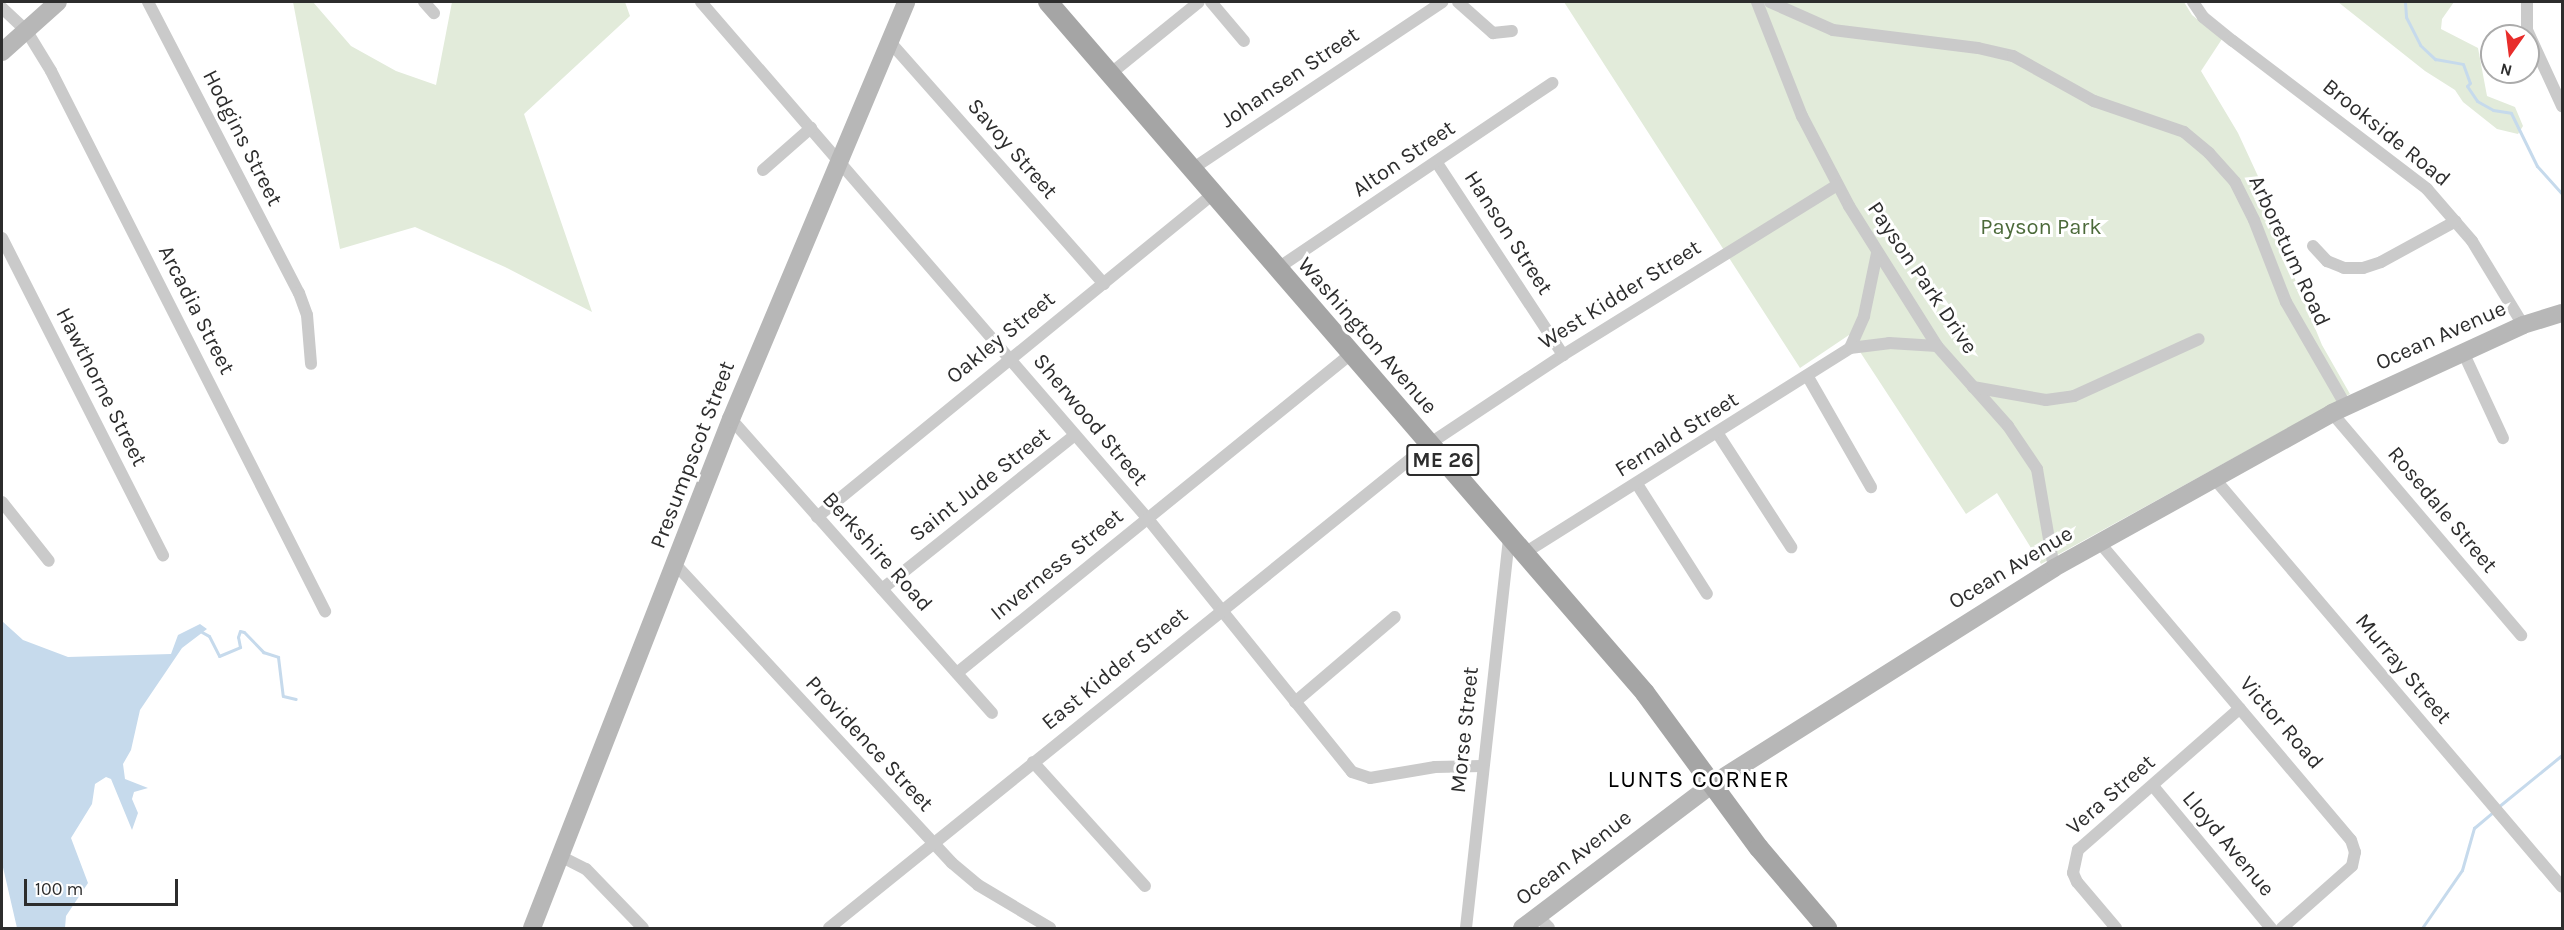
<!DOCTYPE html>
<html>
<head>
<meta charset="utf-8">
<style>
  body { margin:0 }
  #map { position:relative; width:2564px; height:930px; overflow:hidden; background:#fff; font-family:Karla,sans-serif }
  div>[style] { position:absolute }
  .green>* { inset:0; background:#e2ebda }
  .water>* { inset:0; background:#c6daec }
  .stream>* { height:3px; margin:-1.5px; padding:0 1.5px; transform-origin:1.5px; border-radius:1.5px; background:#c6daec }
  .street>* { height:12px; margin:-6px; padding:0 6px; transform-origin:6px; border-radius:6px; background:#cacaca }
  .secondary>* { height:18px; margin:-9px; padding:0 9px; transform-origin:9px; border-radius:9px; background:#b7b7b7 }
  .primary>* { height:20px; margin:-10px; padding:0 10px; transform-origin:10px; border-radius:10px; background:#a5a5a5 }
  span { translate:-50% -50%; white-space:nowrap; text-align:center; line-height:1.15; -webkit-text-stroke:6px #fff; paint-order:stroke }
  .shield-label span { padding:2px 4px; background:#fff; border:2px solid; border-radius:4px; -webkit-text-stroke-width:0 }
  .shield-label { font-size:21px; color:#2d2d2d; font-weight:700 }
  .street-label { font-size:22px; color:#2d2d2d }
  .park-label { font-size:22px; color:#4c6a3a }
  .neighbourhood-label { font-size:24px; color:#000; letter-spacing:1.5px }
  .frame { position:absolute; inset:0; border:3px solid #2d2d2d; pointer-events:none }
  .north { position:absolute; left:2480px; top:24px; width:60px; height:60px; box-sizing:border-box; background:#fff; border:2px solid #ababab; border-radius:50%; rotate:194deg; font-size:16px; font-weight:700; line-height:24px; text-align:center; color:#2d2d2d }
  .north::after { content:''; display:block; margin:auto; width:21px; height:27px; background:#e82d2b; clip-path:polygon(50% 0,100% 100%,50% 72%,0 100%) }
  .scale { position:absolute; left:24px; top:879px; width:154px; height:27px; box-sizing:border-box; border:3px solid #2d2d2d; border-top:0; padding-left:8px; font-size:18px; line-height:21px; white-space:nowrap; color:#2d2d2d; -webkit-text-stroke:4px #fff; paint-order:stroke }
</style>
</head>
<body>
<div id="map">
  <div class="green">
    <div style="clip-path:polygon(293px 2px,313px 2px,351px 46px,396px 71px,436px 85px,452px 2px,625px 2px,630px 16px,524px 114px,592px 312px,505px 267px,415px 227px,340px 249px)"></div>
    <div style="clip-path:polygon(1564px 2px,2184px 2px,2192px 15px,2222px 39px,2201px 71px,2238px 133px,2263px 187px,2259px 192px,2322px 345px,2350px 394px,2041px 564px,1997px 493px,1966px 514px,1849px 335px,1800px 368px)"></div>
    <div style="clip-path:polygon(2338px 2px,2454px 2px,2442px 19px,2441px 29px,2478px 48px,2487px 96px,2515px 107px,2523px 126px,2518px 134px,2497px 129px,2463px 102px,2455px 90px,2425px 71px)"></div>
  </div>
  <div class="water">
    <div style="clip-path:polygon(2px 621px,23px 640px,68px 657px,171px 654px,178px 635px,200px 624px,207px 629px,182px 648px,140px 710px,131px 750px,123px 764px,125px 779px,148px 788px,134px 792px,132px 799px,138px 813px,132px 830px,111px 779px,106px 777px,95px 784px,92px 804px,71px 838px,88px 883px,66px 916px,65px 928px,17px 928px,2px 863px)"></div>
  </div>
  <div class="stream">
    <div style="left:2405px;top:2px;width:15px;rotate:86deg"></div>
    <div style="left:2406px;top:17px;width:31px;rotate:63deg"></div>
    <div style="left:2420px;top:45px;width:21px;rotate:43deg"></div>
    <div style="left:2435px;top:59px;width:28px;rotate:10deg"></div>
    <div style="left:2463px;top:64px;width:20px;rotate:70deg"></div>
    <div style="left:2470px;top:83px;width:4px;rotate:135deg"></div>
    <div style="left:2467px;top:86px;width:18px;rotate:56deg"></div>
    <div style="left:2477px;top:101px;width:18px;rotate:29deg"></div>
    <div style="left:2493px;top:110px;width:18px;rotate:9deg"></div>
    <div style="left:2511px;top:113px;width:59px;rotate:63.9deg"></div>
    <div style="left:2537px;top:166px;width:38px;rotate:48deg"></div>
    <div style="left:200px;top:631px;width:10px;rotate:29deg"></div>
    <div style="left:209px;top:636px;width:22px;rotate:63deg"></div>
    <div style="left:219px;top:656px;width:23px;rotate:-23deg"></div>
    <div style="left:240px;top:647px;width:10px;rotate:-101deg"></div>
    <div style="left:238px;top:637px;width:6px;rotate:-72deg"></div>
    <div style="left:240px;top:631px;width:4px;rotate:14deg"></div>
    <div style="left:244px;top:632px;width:28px;rotate:46deg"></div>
    <div style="left:263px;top:652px;width:16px;rotate:18deg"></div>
    <div style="left:278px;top:657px;width:39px;rotate:83deg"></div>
    <div style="left:283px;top:696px;width:13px;rotate:13deg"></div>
    <div style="left:2498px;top:807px;width:82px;rotate:-39.1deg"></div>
    <div style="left:2422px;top:928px;width:70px;rotate:-55.4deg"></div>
    <div style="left:2462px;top:870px;width:44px;rotate:-74.1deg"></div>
    <div style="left:2474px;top:828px;width:25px;rotate:-40deg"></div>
  </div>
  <div class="street">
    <div style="left:148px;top:2px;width:328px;rotate:62.6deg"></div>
    <div style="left:299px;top:293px;width:23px;rotate:70deg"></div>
    <div style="left:307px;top:315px;width:49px;rotate:85.3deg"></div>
    <div style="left:424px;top:2px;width:15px;rotate:48deg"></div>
    <div style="left:701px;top:2px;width:683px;rotate:49.15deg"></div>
    <div style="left:1148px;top:519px;width:325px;rotate:51.1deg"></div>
    <div style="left:1352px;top:772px;width:19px;rotate:18deg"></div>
    <div style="left:1370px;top:778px;width:66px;rotate:-9.6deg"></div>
    <div style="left:1435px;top:767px;width:47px;rotate:-1.2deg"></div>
    <div style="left:1211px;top:2px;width:51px;rotate:49.8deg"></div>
    <div style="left:1458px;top:2px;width:47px;rotate:41.5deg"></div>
    <div style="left:1493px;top:33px;width:19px;rotate:-6deg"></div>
    <div style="left:1757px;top:2px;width:123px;rotate:68.5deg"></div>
    <div style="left:1802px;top:116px;width:102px;rotate:62.4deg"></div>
    <div style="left:1849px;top:206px;width:165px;rotate:57.8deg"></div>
    <div style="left:1937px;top:346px;width:107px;rotate:48.4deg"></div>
    <div style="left:2008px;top:426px;width:52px;rotate:56deg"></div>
    <div style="left:2037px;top:469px;width:100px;rotate:80.3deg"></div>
    <div style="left:1770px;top:2px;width:69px;rotate:24deg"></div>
    <div style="left:1833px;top:30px;width:146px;rotate:7.1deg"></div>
    <div style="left:1978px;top:48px;width:36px;rotate:13deg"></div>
    <div style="left:2013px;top:56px;width:93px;rotate:29.1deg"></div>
    <div style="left:2094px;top:101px;width:95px;rotate:19deg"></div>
    <div style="left:2184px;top:132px;width:33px;rotate:40deg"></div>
    <div style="left:2209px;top:153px;width:39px;rotate:48deg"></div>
    <div style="left:2235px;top:182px;width:42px;rotate:63.4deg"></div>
    <div style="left:2254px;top:220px;width:88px;rotate:68.7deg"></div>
    <div style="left:2286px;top:302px;width:120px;rotate:60deg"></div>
    <div style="left:2193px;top:2px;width:18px;rotate:56deg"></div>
    <div style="left:2203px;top:17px;width:38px;rotate:39deg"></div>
    <div style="left:2233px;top:41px;width:244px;rotate:37.3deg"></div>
    <div style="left:2427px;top:189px;width:69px;rotate:49.1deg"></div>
    <div style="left:2472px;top:241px;width:98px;rotate:58.7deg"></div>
    <div style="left:2527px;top:2px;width:28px;rotate:90deg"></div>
    <div style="left:2527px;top:30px;width:84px;rotate:65.3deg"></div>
    <div style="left:2px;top:8px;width:33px;rotate:43deg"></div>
    <div style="left:26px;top:30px;width:48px;rotate:58.6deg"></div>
    <div style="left:51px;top:71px;width:606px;rotate:63.1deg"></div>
    <div style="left:890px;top:42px;width:323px;rotate:48.5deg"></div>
    <div style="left:1110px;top:74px;width:114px;rotate:-39deg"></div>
    <div style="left:1437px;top:163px;width:230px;rotate:56.7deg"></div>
    <div style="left:1192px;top:169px;width:301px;rotate:-33.7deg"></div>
    <div style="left:763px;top:170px;width:64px;rotate:-41.2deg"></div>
    <div style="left:2px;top:238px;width:356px;rotate:63.1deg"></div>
    <div style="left:2313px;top:246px;width:21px;rotate:47deg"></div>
    <div style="left:2327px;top:261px;width:18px;rotate:22deg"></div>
    <div style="left:2344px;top:268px;width:19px"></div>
    <div style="left:2363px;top:268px;width:19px;rotate:-18deg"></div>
    <div style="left:2381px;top:262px;width:85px;rotate:-28.7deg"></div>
    <div style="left:1278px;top:268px;width:331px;rotate:-34deg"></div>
    <div style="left:1850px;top:348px;width:35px;rotate:-66deg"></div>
    <div style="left:1864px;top:316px;width:64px;rotate:-78.3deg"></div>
    <div style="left:2463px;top:352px;width:95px;rotate:65.1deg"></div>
    <div style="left:1808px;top:377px;width:127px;rotate:60.2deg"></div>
    <div style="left:1973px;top:387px;width:74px;rotate:10.1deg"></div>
    <div style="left:2046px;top:400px;width:28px;rotate:-8deg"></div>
    <div style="left:2074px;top:396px;width:137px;rotate:-24.5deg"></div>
    <div style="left:2332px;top:413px;width:292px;rotate:49.6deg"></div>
    <div style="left:731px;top:419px;width:393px;rotate:48.4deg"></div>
    <div style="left:1718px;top:434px;width:135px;rotate:57.1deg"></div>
    <div style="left:2213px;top:477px;width:538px;rotate:49.59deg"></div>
    <div style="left:1637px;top:484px;width:130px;rotate:57.5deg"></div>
    <div style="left:2px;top:502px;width:75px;rotate:51.5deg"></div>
    <div style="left:817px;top:517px;width:511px;rotate:-39.2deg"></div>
    <div style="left:2099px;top:542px;width:390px;rotate:49.8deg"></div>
    <div style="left:2351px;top:840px;width:13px;rotate:72deg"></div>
    <div style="left:2355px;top:852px;width:14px;rotate:102deg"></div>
    <div style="left:2352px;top:866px;width:94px;rotate:138.5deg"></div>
    <div style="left:1523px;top:554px;width:386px;rotate:-32.2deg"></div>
    <div style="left:1850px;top:348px;width:39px;rotate:-7deg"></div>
    <div style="left:1889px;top:343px;width:48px;rotate:3.6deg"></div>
    <div style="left:676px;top:565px;width:406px;rotate:47.2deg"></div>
    <div style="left:952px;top:863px;width:34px;rotate:40deg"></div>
    <div style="left:978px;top:885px;width:84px;rotate:30.8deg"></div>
    <div style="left:882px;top:589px;width:247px;rotate:-38.6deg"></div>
    <div style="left:957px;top:673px;width:508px;rotate:-39.01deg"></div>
    <div style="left:1295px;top:702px;width:131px;rotate:-40.4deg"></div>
    <div style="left:1033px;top:762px;width:167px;rotate:47.9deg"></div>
    <div style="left:2153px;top:786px;width:185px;rotate:50.3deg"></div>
    <div style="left:560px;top:856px;width:29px;rotate:27deg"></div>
    <div style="left:586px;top:869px;width:82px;rotate:46deg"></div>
    <div style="left:1538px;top:916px;width:16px;rotate:47deg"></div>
    <div style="left:829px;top:928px;width:771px;rotate:-38.89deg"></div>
    <div style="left:1429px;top:444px;width:161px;rotate:-33.6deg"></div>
    <div style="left:1563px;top:355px;width:322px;rotate:-31.8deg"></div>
    <div style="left:1466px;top:928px;width:393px;rotate:-83.7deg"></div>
    <div style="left:2116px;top:928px;width:60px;rotate:-130.3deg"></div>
    <div style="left:2077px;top:882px;width:10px;rotate:-114deg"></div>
    <div style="left:2073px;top:873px;width:24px;rotate:-78deg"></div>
    <div style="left:2078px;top:850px;width:215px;rotate:-41.2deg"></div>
  </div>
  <div class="secondary">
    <div style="left:2px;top:52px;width:75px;rotate:-41.8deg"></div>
    <div style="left:532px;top:928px;width:547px;rotate:-68.65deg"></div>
    <div style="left:731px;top:419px;width:452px;rotate:-67.2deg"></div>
    <div style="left:1522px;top:928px;width:237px;rotate:-37.1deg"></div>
    <div style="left:1711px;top:785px;width:406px;rotate:-32.3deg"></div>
    <div style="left:2054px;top:568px;width:318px;rotate:-29.1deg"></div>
    <div style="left:2332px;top:413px;width:210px;rotate:-24.7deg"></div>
    <div style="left:2523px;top:325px;width:41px;rotate:-17.1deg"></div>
  </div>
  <div class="primary">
    <div style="left:1048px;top:2px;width:913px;rotate:49.17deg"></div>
    <div style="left:1645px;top:693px;width:192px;rotate:53.7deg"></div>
    <div style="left:1759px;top:848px;width:105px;rotate:49.6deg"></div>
  </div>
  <div class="shield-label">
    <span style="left:1443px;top:460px">ME 26</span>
  </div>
  <div class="street-label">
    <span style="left:1290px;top:78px;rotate:-34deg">Johansen Street</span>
    <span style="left:2386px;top:133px;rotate:39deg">Brookside Road</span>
    <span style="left:242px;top:138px;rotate:63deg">Hodgins Street</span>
    <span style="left:1012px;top:149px;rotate:49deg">Savoy Street</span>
    <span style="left:1404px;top:159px;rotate:-34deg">Alton Street</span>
    <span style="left:1508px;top:233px;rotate:57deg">Hanson Street</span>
    <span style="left:2289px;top:251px;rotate:65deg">Arboretum Road</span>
    <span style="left:1922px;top:278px;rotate:56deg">Payson Park Drive</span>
    <span style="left:1620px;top:295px;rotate:-32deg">West Kidder Street</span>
    <span style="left:196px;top:310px;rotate:63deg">Arcadia Street</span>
    <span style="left:1367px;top:336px;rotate:49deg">Washington Avenue</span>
    <span style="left:2441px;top:336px;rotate:-24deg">Ocean Avenue</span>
    <span style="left:1001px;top:338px;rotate:-39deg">Oakley Street</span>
    <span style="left:101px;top:387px;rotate:63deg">Hawthorne Street</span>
    <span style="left:1090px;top:420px;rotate:50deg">Sherwood Street</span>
    <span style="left:1677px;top:435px;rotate:-32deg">Fernald Street</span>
    <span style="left:693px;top:455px;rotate:-69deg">Presumpscot Street</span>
    <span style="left:980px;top:485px;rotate:-38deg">Saint Jude Street</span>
    <span style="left:2442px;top:510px;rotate:50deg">Rosedale Street</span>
    <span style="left:877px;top:552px;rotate:48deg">Berkshire Road</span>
    <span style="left:1057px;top:565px;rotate:-39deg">Inverness Street</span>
    <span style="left:2011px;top:568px;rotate:-31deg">Ocean Avenue</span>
    <span style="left:1115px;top:669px;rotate:-39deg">East Kidder Street</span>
    <span style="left:2403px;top:669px;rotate:50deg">Murray Street</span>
    <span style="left:2281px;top:723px;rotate:49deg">Victor Road</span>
    <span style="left:1465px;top:730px;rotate:-84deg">Morse Street</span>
    <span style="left:869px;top:744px;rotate:47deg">Providence Street</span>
    <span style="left:2111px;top:795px;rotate:-41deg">Vera Street</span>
    <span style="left:2228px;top:844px;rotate:50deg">Lloyd Avenue</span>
    <span style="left:1574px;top:858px;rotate:-38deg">Ocean Avenue</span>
  </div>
  <div class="park-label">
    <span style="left:2041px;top:228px">Payson Park</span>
  </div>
  <div class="neighbourhood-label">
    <span style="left:1699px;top:780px">LUNTS CORNER</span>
  </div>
  <div class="frame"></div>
  <div class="north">N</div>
  <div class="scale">100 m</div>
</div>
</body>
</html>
